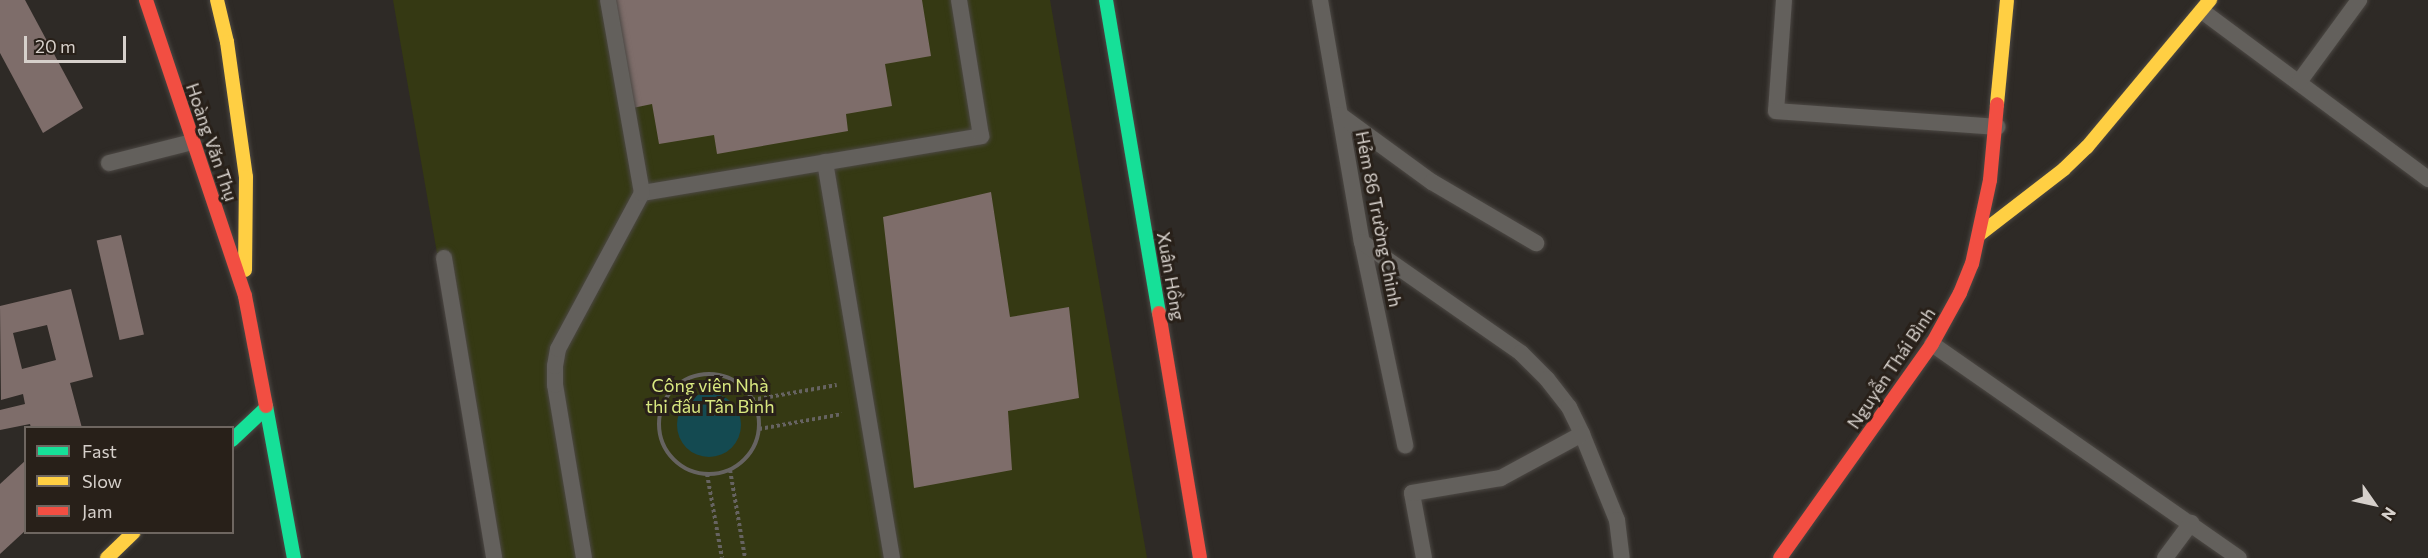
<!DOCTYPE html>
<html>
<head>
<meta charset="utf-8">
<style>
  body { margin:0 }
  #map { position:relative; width:2428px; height:558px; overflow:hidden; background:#2e2a26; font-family:Commissioner,sans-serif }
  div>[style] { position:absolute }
  .green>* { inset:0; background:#353913 }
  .water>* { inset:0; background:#144a51 }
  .round { border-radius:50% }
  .building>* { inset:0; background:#7e6d6a; transform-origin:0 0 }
  .path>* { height:4px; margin-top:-2px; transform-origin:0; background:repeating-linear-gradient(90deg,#666361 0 3px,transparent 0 6px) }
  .path>.ring { margin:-2px; padding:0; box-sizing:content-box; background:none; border:4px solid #666361; border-radius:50% }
  .roads { filter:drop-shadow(0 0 2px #4c4844) drop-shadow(0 0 2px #4c4844) }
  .lane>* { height:16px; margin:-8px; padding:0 8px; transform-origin:8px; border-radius:8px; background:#63605c }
  .fast>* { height:14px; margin:-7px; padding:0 7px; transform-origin:7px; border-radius:7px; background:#16e098 }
  .slow>* { height:14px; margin:-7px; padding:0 7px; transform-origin:7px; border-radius:7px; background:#ffcf43 }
  .jam>* { height:14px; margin:-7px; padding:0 7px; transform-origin:7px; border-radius:7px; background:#f24e42 }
  span { translate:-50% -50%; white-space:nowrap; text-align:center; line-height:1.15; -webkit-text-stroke:6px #282019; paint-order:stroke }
  .street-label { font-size:18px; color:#d6d0cb }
  .park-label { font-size:18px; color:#d9e880 }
  .legend { position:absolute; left:24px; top:426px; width:210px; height:108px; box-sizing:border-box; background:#282019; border:2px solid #6e6660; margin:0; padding:8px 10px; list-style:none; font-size:18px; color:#d6d0cb }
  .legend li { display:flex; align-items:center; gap:12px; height:30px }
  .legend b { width:30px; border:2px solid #6e6660 }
  .north { position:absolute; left:2344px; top:474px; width:60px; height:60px; -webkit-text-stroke:4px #282019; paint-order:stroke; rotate:124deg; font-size:16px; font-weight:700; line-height:24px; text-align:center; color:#d6d0cb }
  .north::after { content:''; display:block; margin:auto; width:21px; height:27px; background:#d6d0cb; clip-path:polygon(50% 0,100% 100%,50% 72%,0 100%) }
  .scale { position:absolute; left:24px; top:36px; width:102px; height:27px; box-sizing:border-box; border:3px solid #d6d0cb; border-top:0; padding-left:8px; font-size:18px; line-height:21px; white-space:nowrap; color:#d6d0cb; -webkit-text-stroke:4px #282019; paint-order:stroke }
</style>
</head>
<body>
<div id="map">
  <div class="green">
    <div style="clip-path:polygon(393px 0,1050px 0,1147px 558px,490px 558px)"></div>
  </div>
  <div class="water">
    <div class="round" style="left:677px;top:393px;width:64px;height:64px"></div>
  </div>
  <div class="building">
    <div style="clip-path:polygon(0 0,25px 0,83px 108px,43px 133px,0 53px)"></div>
    <div style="clip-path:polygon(610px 0,922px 0,931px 56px,885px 64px,892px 106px,846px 114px,848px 131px,717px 154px,714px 135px,659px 144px,652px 104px,628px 109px)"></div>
    <div style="clip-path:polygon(991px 192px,1010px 317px,1069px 307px,1079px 398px,1008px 411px,1012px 470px,914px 488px,883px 217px)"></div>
    <div style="left:121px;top:235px;width:102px;height:25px;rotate:77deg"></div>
    <div style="clip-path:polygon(evenodd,71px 289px,93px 377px,70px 383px,82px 428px,31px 428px,30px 424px,0 430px,0 410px,25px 404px,23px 394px,1px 400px,0 306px,71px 289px,47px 325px,56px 360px,22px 369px,13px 333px,47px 325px)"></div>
    <div style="clip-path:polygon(26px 460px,26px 530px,0 554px,0 484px)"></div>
  </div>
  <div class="path">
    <div class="ring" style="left:659px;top:374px;width:96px;height:96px"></div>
    <div style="left:752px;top:400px;width:86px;rotate:-10deg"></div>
    <div style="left:759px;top:429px;width:84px;rotate:-10.2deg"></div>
    <div style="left:730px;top:470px;width:89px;rotate:80.3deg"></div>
    <div style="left:707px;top:474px;width:85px;rotate:79.9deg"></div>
  </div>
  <div class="roads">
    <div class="lane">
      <div style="left:1320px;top:0;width:246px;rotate:80.2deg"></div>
      <div style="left:1362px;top:242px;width:208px;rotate:78deg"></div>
      <div style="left:1784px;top:0;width:111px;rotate:94.1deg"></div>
      <div style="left:1776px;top:111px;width:222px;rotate:4.1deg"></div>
      <div style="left:2202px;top:11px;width:282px;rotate:36.6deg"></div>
      <div style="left:2299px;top:82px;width:102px;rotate:-53.8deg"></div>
      <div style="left:1340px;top:115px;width:114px;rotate:36.1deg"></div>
      <div style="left:1432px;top:182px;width:121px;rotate:30.4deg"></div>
      <div style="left:825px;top:162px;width:402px;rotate:80.4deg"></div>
      <div style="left:109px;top:163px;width:86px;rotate:-14.2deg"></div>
      <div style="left:642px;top:193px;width:344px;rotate:-9.5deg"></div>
      <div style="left:981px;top:136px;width:138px;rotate:-99.2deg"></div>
      <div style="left:1362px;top:242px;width:194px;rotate:34.9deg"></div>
      <div style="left:1521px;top:353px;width:37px;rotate:45deg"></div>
      <div style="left:1547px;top:379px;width:36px;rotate:52deg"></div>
      <div style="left:1569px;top:407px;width:30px;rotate:64deg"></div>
      <div style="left:1582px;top:434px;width:93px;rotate:67.9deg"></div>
      <div style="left:1617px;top:520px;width:38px;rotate:83deg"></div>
      <div style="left:444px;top:258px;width:304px;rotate:80.5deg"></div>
      <div style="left:1932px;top:344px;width:374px;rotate:34.9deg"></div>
      <div style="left:584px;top:558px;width:175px;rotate:-99.5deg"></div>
      <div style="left:555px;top:385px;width:19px;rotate:-90deg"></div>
      <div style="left:555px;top:366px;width:17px;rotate:-80deg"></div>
      <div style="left:558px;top:349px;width:177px;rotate:-61.7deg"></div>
      <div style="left:642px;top:193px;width:196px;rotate:-100deg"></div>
      <div style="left:1424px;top:558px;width:66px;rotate:-100.5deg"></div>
      <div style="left:1412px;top:493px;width:90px;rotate:-9.6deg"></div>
      <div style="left:1501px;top:478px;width:92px;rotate:-28.5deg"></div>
      <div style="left:2165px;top:558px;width:44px;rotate:-53.4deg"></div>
    </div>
    <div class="fast">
      <div style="left:1106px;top:0;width:317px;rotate:80.4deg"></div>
      <div style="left:266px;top:406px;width:155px;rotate:79.6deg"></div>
      <div style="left:232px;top:440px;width:47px;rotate:-43.3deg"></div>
    </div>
    <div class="slow">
      <div style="left:217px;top:0;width:43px;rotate:76.6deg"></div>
      <div style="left:227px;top:42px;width:136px;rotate:82deg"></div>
      <div style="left:246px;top:177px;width:93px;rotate:90.6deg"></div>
      <div style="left:1997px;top:104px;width:104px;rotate:-84.5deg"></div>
      <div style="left:1980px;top:234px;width:106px;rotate:-37.7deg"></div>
      <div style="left:2064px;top:169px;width:32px;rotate:-44deg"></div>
      <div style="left:2087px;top:147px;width:192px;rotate:-50.1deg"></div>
      <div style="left:107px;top:558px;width:37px;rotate:-44deg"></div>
    </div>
    <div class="jam">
      <div style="left:146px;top:0;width:312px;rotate:71.5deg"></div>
      <div style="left:245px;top:296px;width:112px;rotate:79.2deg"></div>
      <div style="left:1159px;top:313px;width:248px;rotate:80.5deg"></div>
      <div style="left:1780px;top:558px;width:262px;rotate:-54.6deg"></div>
      <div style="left:1932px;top:344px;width:58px;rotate:-61.2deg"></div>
      <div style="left:1960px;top:293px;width:31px;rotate:-68deg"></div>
      <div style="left:1972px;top:264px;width:86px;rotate:-77.9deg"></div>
      <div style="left:1990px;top:180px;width:76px;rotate:-84.7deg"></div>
    </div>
  </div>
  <div class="street-label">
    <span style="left:212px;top:142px;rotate:71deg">Hoàng Văn Thụ</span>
    <span style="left:1379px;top:219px;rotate:79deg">Hẻm 86 Trường Chinh</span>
    <span style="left:1171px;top:276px;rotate:80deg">Xuân Hồng</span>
    <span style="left:1891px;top:368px;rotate:-56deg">Nguyễn Thái Bình</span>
  </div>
  <div class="park-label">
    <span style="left:710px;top:396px">Công viên Nhà<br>thi đấu Tân Bình</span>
  </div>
  <ul class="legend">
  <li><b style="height:8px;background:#16e098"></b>Fast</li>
  <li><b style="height:8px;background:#ffcf43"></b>Slow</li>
  <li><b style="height:8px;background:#f24e42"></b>Jam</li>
  </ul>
  <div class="north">N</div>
  <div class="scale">20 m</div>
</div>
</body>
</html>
